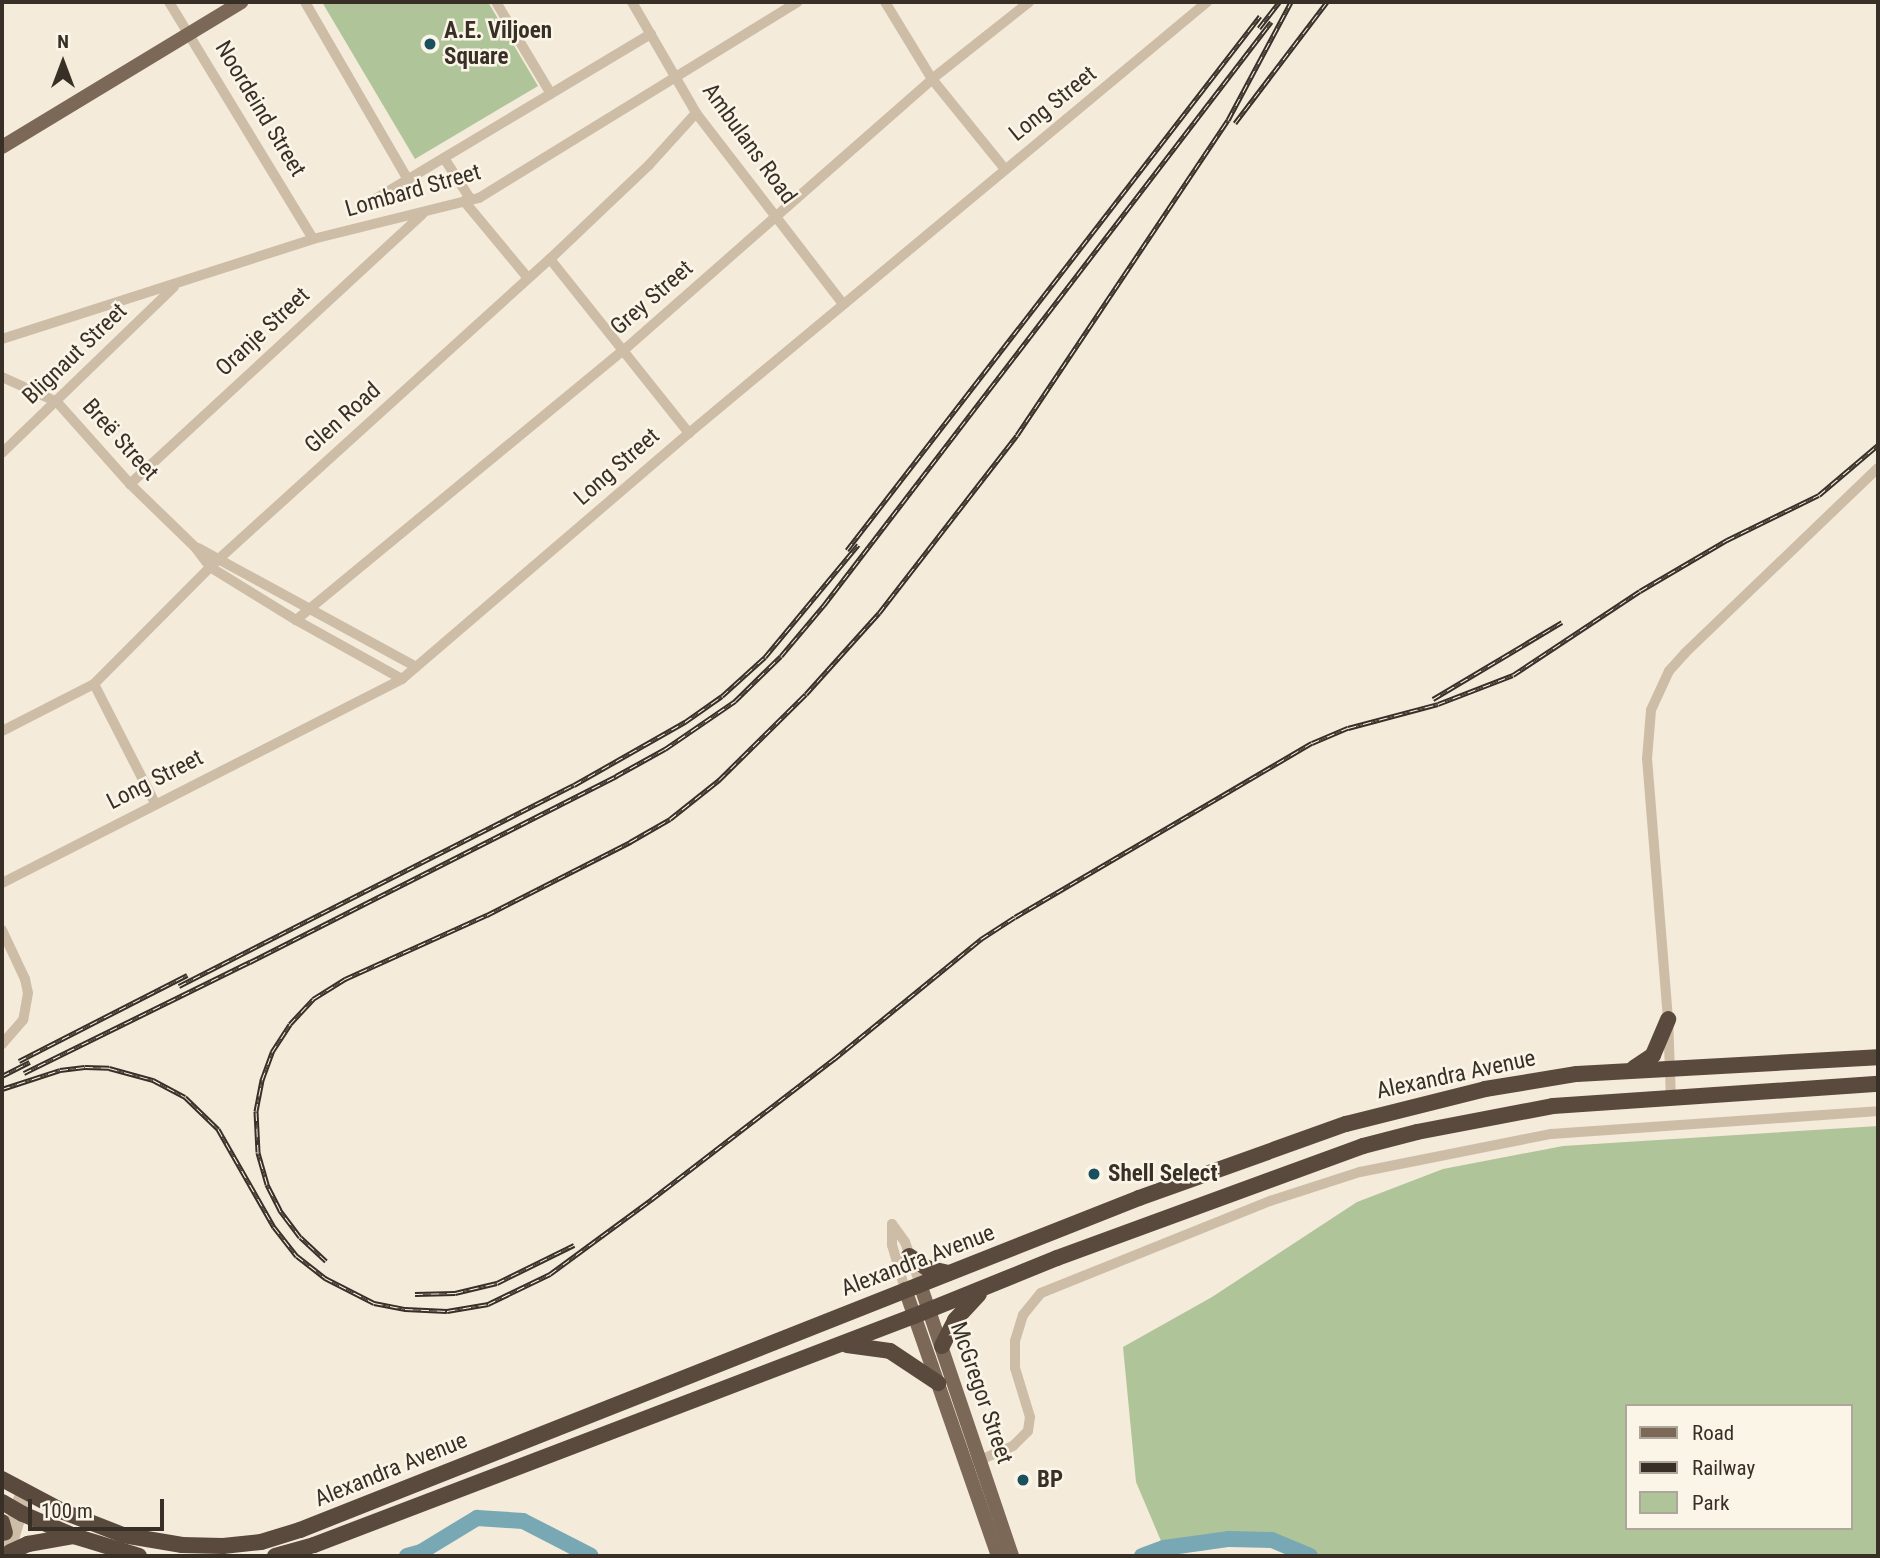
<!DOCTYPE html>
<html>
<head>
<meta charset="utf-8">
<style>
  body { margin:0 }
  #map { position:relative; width:1880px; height:1558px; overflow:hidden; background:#f4ebdb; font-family:"Roboto Condensed",sans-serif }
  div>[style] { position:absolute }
  .green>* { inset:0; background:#b0c49a }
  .river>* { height:16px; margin:-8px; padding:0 8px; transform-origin:8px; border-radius:8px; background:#78a8b3 }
  .minor>* { height:10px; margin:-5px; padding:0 5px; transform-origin:5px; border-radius:5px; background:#cdbda6 }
  .major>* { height:14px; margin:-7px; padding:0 7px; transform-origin:7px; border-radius:7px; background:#7b6857 }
  .highway>* { height:16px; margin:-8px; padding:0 8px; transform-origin:8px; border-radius:8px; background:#5a4a3e }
  .rail>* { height:5px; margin-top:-2.5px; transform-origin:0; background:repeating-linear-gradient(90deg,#fbf5e8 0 8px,#382f27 0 16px); box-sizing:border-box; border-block:2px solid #382f27 }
  .dots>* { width:19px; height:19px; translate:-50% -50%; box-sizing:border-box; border:4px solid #fbf5e8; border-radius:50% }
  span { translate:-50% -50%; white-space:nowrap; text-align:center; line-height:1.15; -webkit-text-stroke:5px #fbf5e8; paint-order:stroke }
  .poi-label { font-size:23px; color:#382f27; font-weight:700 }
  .left { translate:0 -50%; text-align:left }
  .street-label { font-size:23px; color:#382f27 }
  .frame { position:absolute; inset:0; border:4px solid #382f27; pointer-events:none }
  .legend { position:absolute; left:1625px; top:1404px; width:228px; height:126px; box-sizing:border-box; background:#fbf5e8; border:2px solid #ada69b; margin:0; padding:9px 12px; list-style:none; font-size:21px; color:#382f27 }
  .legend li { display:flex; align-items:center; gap:14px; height:35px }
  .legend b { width:35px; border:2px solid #ada69b }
  .north { position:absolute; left:28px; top:28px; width:70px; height:70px; -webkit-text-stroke:5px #fbf5e8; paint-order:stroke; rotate:0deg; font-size:19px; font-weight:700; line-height:28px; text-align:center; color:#382f27 }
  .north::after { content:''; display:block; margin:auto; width:24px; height:32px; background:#382f27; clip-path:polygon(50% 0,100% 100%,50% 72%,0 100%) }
  .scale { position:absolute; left:28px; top:1499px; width:136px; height:32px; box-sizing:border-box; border:4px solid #382f27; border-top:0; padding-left:9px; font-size:21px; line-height:24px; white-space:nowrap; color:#382f27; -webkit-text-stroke:5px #fbf5e8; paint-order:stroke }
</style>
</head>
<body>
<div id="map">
  <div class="green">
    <div style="clip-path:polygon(322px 2px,488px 2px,538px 86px,415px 159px)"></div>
    <div style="clip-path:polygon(evenodd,1878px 1126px,1878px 1556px,1310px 1556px,1272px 1540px,1229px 1539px,1164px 1548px,1136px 1482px,1123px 1347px,1212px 1297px,1357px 1202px,1443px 1169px,1563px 1146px,1878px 1126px,1626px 1406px,1850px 1406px,1850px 1528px,1626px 1528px,1626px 1406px)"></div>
  </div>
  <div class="river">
    <div style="left:407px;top:1556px;width:15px;rotate:-16deg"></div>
    <div style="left:421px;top:1552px;width:66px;rotate:-31.3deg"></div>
    <div style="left:477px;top:1518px;width:46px;rotate:3.7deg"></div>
    <div style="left:523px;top:1521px;width:76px;rotate:27.2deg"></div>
    <div style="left:1142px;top:1556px;width:23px;rotate:-20deg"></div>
    <div style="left:1164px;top:1548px;width:66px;rotate:-7.9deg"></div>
    <div style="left:1229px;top:1539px;width:43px;rotate:1.3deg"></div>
    <div style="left:1272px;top:1540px;width:41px;rotate:22.8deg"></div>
  </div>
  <div class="minor">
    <div style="left:169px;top:2px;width:277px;rotate:58.7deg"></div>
    <div style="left:305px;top:2px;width:206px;rotate:59.9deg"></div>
    <div style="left:496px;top:2px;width:107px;rotate:59.1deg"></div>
    <div style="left:632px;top:2px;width:128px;rotate:60deg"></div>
    <div style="left:696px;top:113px;width:241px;rotate:52.4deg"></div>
    <div style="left:885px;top:2px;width:90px;rotate:58.6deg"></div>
    <div style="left:932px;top:79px;width:116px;rotate:51deg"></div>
    <div style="left:444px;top:158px;width:50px;rotate:57.3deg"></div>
    <div style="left:464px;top:201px;width:100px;rotate:50.3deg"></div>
    <div style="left:360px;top:208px;width:339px;rotate:-30.9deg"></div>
    <div style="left:550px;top:259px;width:223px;rotate:51.4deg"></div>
    <div style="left:2px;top:339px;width:327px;rotate:-17.8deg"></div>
    <div style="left:313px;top:239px;width:171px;rotate:-13.9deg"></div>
    <div style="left:479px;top:198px;width:374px;rotate:-31.6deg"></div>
    <div style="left:2px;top:377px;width:60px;rotate:24.4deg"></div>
    <div style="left:57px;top:402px;width:110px;rotate:48.3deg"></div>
    <div style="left:130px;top:484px;width:91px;rotate:44.1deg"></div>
    <div style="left:195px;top:547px;width:25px;rotate:53deg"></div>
    <div style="left:210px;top:567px;width:101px;rotate:31.6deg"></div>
    <div style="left:296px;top:620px;width:121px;rotate:29.1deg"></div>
    <div style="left:2px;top:453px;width:239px;rotate:-44deg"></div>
    <div style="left:130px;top:484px;width:398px;rotate:-42.7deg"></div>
    <div style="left:198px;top:548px;width:248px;rotate:28.6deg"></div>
    <div style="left:296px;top:620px;width:425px;rotate:-39.5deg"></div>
    <div style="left:624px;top:350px;width:410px;rotate:-41.3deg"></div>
    <div style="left:932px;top:79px;width:124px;rotate:-38.4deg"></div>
    <div style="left:94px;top:684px;width:134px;rotate:62.9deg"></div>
    <div style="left:2px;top:731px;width:103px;rotate:-27.1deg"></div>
    <div style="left:94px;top:684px;width:165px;rotate:-45.2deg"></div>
    <div style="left:210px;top:567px;width:459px;rotate:-42.2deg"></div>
    <div style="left:550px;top:259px;width:137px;rotate:-43.5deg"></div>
    <div style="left:649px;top:165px;width:70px;rotate:-47.9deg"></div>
    <div style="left:2px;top:883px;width:449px;rotate:-27deg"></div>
    <div style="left:402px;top:679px;width:378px;rotate:-40.6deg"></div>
    <div style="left:689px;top:433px;width:674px;rotate:-39.76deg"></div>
    <div style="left:2px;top:930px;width:54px;rotate:64.9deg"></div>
    <div style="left:25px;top:979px;width:14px;rotate:78deg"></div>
    <div style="left:28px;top:993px;width:27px;rotate:100deg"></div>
    <div style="left:23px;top:1020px;width:32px;rotate:131deg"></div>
    <div style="left:1671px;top:1099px;width:80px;rotate:-92.1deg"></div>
    <div style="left:1668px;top:1019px;width:261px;rotate:-94.6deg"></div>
    <div style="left:1647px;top:759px;width:49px;rotate:-85.3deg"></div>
    <div style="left:1651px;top:710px;width:43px;rotate:-65.2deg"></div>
    <div style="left:1669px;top:671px;width:24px;rotate:-48deg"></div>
    <div style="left:1685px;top:653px;width:267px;rotate:-43.8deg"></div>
    <div style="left:892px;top:1224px;width:21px;rotate:90deg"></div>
    <div style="left:892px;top:1245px;width:46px;rotate:73.5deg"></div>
    <div style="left:892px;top:1224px;width:22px;rotate:54deg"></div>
    <div style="left:905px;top:1242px;width:45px;rotate:70.3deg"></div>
    <div style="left:975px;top:1462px;width:41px;rotate:-22.8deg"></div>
    <div style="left:1013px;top:1446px;width:21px;rotate:-45deg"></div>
    <div style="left:1028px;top:1431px;width:14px;rotate:-82deg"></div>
    <div style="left:1030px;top:1417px;width:51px;rotate:-107deg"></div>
    <div style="left:1015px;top:1368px;width:27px;rotate:-90deg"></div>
    <div style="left:1015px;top:1341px;width:27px;rotate:-73deg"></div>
    <div style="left:1023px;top:1315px;width:28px;rotate:-51deg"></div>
    <div style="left:1041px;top:1293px;width:247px;rotate:-21.9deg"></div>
    <div style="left:1270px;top:1201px;width:95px;rotate:-17.9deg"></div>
    <div style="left:1360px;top:1172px;width:195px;rotate:-11.3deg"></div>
    <div style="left:1551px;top:1134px;width:328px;rotate:-4deg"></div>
    <div style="left:2px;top:1548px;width:60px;rotate:-71.6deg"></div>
    <div style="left:9px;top:1555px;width:64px;rotate:-72.7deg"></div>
  </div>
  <div class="major">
    <div style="left:2px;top:147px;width:280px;rotate:-31.2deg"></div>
    <div style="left:920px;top:1284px;width:287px;rotate:71.3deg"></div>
    <div style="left:905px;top:1289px;width:283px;rotate:70.8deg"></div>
  </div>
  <div class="highway">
    <div style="left:1634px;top:1068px;width:23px;rotate:-34deg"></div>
    <div style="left:1653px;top:1055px;width:39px;rotate:-67deg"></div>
    <div style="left:909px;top:1256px;width:22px;rotate:34deg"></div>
    <div style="left:927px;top:1268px;width:22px;rotate:13deg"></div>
    <div style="left:847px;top:1345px;width:43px;rotate:7.9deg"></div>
    <div style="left:890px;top:1351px;width:58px;rotate:33.7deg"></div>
    <div style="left:942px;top:1346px;width:29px;rotate:-63deg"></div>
    <div style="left:955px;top:1320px;width:35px;rotate:-47deg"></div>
    <div style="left:2px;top:1479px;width:70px;rotate:28deg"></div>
    <div style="left:64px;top:1512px;width:63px;rotate:21.3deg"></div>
    <div style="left:123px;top:1535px;width:60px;rotate:9.6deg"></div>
    <div style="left:182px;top:1545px;width:41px;rotate:1.4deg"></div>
    <div style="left:223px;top:1546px;width:38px;rotate:-6deg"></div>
    <div style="left:261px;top:1542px;width:41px;rotate:-17.1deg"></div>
    <div style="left:300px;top:1530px;width:902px;rotate:-21.59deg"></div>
    <div style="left:1139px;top:1198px;width:220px;rotate:-19.7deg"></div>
    <div style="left:1346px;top:1124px;width:143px;rotate:-14.1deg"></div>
    <div style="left:1485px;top:1089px;width:93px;rotate:-9.3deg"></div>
    <div style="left:1577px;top:1074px;width:301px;rotate:-3.2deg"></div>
    <div style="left:2px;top:1502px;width:24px;rotate:30deg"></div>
    <div style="left:23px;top:1514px;width:56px;rotate:23.3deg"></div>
    <div style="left:74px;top:1536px;width:68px;rotate:17.1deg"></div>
    <div style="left:2px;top:1522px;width:11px;rotate:75deg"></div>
    <div style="left:10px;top:1552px;width:20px;rotate:-24deg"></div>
    <div style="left:28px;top:1544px;width:47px;rotate:-9.9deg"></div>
    <div style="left:275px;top:1556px;width:41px;rotate:-15.8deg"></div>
    <div style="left:314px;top:1545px;width:642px;rotate:-20.89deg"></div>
    <div style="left:914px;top:1316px;width:154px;rotate:-22.1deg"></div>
    <div style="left:1057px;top:1258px;width:326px;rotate:-20.1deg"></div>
    <div style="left:1363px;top:1146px;width:56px;rotate:-14.5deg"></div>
    <div style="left:1417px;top:1132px;width:138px;rotate:-10.8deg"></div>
    <div style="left:1553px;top:1106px;width:326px;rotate:-3.9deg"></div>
  </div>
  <div class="rail">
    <div style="left:1259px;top:28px;width:33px;rotate:-52deg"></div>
    <div style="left:1235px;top:123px;width:152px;rotate:-52.8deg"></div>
    <div style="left:847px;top:550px;width:675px;rotate:-52.28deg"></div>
    <div style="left:1433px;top:699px;width:150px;rotate:-30.8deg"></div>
    <div style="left:179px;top:986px;width:443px;rotate:-27deg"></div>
    <div style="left:574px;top:785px;width:128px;rotate:-29.6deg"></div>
    <div style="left:685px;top:722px;width:45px;rotate:-35.1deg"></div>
    <div style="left:722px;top:696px;width:58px;rotate:-42.2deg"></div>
    <div style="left:765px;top:657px;width:146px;rotate:-50.3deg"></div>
    <div style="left:19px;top:1061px;width:189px;rotate:-27.1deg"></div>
    <div style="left:24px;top:1073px;width:252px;rotate:-26.2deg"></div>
    <div style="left:250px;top:962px;width:411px;rotate:-26.9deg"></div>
    <div style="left:616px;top:776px;width:56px;rotate:-28.9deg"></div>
    <div style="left:665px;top:749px;width:85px;rotate:-34.4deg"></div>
    <div style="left:735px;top:701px;width:64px;rotate:-44.4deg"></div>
    <div style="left:781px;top:656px;width:67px;rotate:-49.9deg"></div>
    <div style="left:824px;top:605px;width:735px;rotate:-52.52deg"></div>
    <div style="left:2px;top:1076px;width:31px;rotate:-27deg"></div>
    <div style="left:2px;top:1089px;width:61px;rotate:-18.1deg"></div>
    <div style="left:60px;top:1070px;width:25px;rotate:-7deg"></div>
    <div style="left:85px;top:1067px;width:24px;rotate:2deg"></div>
    <div style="left:109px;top:1068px;width:46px;rotate:15.3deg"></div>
    <div style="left:153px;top:1080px;width:36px;rotate:28deg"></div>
    <div style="left:185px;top:1097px;width:46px;rotate:44.1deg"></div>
    <div style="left:218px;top:1129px;width:113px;rotate:60.3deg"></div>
    <div style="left:274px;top:1227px;width:37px;rotate:52deg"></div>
    <div style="left:297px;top:1256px;width:36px;rotate:38deg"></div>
    <div style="left:325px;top:1278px;width:55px;rotate:27deg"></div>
    <div style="left:374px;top:1303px;width:32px;rotate:11deg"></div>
    <div style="left:405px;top:1309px;width:42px;rotate:2.7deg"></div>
    <div style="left:447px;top:1311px;width:42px;rotate:-9.7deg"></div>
    <div style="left:488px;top:1304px;width:69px;rotate:-25.8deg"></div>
    <div style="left:550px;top:1274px;width:127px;rotate:-36.3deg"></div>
    <div style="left:652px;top:1199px;width:230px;rotate:-37.6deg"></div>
    <div style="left:834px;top:1059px;width:190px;rotate:-39.2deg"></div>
    <div style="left:981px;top:939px;width:40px;rotate:-32.9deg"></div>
    <div style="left:1015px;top:917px;width:344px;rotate:-30.4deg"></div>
    <div style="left:1312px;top:743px;width:39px;rotate:-23deg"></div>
    <div style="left:1348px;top:728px;width:93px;rotate:-14.9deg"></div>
    <div style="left:1438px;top:704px;width:80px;rotate:-21.1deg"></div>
    <div style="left:1513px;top:675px;width:152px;rotate:-33.5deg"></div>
    <div style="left:1640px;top:591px;width:101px;rotate:-30.4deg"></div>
    <div style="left:1727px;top:540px;width:102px;rotate:-26.1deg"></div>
    <div style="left:1819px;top:495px;width:77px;rotate:-40.3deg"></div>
    <div style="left:326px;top:1261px;width:35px;rotate:-137deg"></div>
    <div style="left:300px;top:1237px;width:34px;rotate:-127deg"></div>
    <div style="left:280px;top:1210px;width:29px;rotate:-117deg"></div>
    <div style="left:267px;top:1184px;width:33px;rotate:-106deg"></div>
    <div style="left:258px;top:1152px;width:41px;rotate:-92.8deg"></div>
    <div style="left:256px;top:1111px;width:32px;rotate:-79deg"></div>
    <div style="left:262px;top:1080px;width:30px;rotate:-70deg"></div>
    <div style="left:272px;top:1052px;width:33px;rotate:-57deg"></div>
    <div style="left:290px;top:1024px;width:34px;rotate:-47deg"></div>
    <div style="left:313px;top:999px;width:38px;rotate:-32deg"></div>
    <div style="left:345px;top:979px;width:156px;rotate:-24.3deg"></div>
    <div style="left:487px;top:915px;width:161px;rotate:-27deg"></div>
    <div style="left:630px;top:842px;width:46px;rotate:-29.9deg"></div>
    <div style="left:670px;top:819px;width:63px;rotate:-38.5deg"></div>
    <div style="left:719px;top:780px;width:122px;rotate:-44.7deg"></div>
    <div style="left:806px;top:694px;width:109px;rotate:-48deg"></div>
    <div style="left:879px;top:613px;width:225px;rotate:-52.2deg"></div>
    <div style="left:1017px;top:435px;width:379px;rotate:-56.2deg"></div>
    <div style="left:1228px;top:120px;width:134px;rotate:-61.9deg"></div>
    <div style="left:415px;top:1294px;width:40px;rotate:-1.4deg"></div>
    <div style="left:455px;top:1293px;width:43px;rotate:-13.4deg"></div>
    <div style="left:497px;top:1283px;width:86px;rotate:-26.3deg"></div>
  </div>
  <div class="dots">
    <div style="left:430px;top:44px;background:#1a505d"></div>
    <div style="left:1094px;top:1174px;background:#1a505d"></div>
    <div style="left:1023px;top:1480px;background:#1a505d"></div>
  </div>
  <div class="poi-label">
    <span class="left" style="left:444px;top:44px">A.E. Viljoen<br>Square</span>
    <span class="left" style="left:1108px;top:1174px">Shell Select</span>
    <span class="left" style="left:1037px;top:1480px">BP</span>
  </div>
  <div class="street-label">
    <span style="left:1053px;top:104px;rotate:-39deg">Long Street</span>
    <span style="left:260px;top:109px;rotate:59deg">Noordeind Street</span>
    <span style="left:749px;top:144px;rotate:54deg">Ambulans Road</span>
    <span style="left:413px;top:191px;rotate:-16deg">Lombard Street</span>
    <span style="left:652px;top:298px;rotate:-41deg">Grey Street</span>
    <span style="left:263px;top:332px;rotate:-43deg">Oranje Street</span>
    <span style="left:75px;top:354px;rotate:-44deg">Blignaut Street</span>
    <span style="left:343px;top:418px;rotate:-42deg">Glen Road</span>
    <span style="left:120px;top:440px;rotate:48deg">Breë Street</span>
    <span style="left:617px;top:467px;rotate:-41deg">Long Street</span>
    <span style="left:155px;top:780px;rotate:-27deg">Long Street</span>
    <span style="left:1456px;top:1075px;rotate:-12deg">Alexandra Avenue</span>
    <span style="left:918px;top:1261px;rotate:-21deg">Alexandra Avenue</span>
    <span style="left:981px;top:1393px;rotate:71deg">McGregor Street</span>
    <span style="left:391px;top:1470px;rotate:-22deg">Alexandra Avenue</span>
  </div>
  <div class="frame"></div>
  <ul class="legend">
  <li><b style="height:9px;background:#7b6857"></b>Road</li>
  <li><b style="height:9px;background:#382f27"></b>Railway</li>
  <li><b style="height:19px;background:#b0c49a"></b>Park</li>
  </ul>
  <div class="north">N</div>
  <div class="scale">100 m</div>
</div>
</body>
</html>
